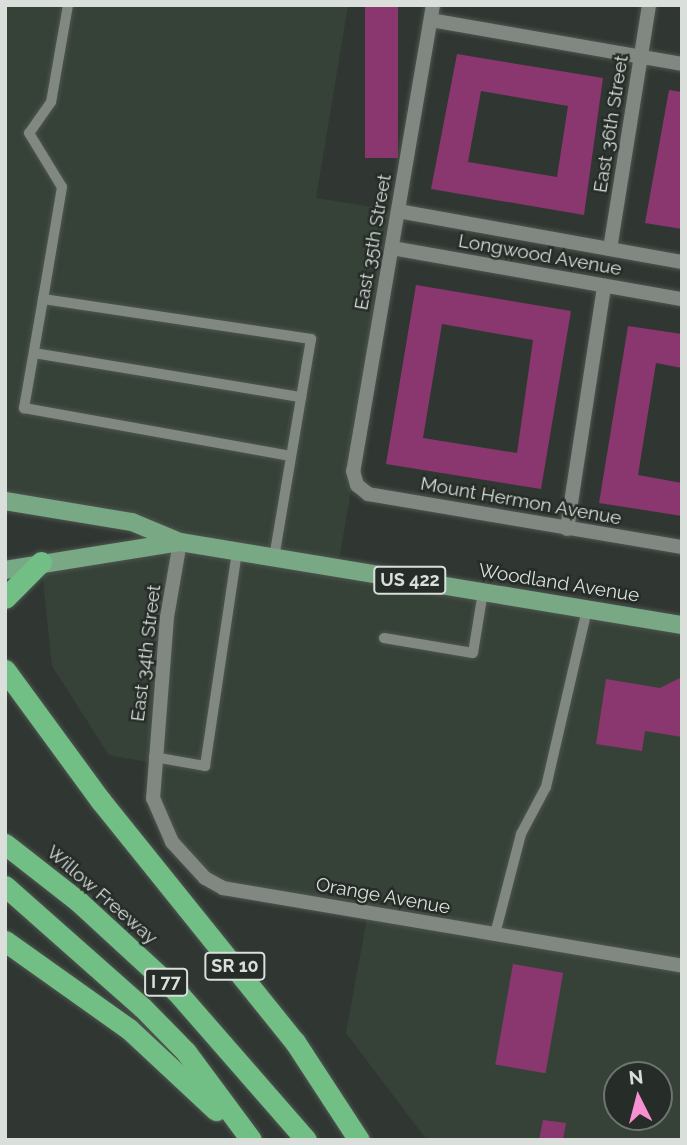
<!DOCTYPE html>
<html>
<head>
<meta charset="utf-8">
<style>
  body { margin:0 }
  #map { position:relative; width:687px; height:1145px; overflow:hidden; background:#303732; font-family:Raleway,sans-serif }
  div>[style] { position:absolute }
  .built>* { inset:0; background:#364238 }
  .building>* { inset:0; background:#89376e; transform-origin:0 0 }
  .roads { filter:drop-shadow(0 0 2px #4e5550) drop-shadow(0 0 2px #4e5550) }
  .service>* { height:10px; margin:-5px; padding:0 5px; transform-origin:5px; border-radius:5px; background:#808881 }
  .minor>* { height:14px; margin:-7px; padding:0 7px; transform-origin:7px; border-radius:7px; background:#808881 }
  .primary>* { height:18px; margin:-9px; padding:0 9px; transform-origin:9px; border-radius:9px; background:#78a984 }
  .motorway>* { height:21px; margin:-10.5px; padding:0 10.5px; transform-origin:10.5px; border-radius:10.5px; background:#72bf86 }
  span { translate:-50% -50%; white-space:nowrap; text-align:center; line-height:1.15; -webkit-text-stroke:5px #262d28; paint-order:stroke }
  .shield-label span { padding:2px 5px; background:#262d28; border:2px solid; border-radius:5px; -webkit-text-stroke-width:0 }
  .shield-label { font-size:18px; color:#dadfdb; font-weight:700 }
  .street-label { font-size:19px; color:#dadfdb }
  .frame { position:absolute; inset:0; border:7px solid #dadfdb; pointer-events:none }
  .north { position:absolute; left:603px; top:1061px; width:70px; height:70px; box-sizing:border-box; background:#262d28; border:2px solid #6e7470; border-radius:50%; rotate:354deg; font-size:19px; font-weight:700; line-height:28px; text-align:center; color:#dadfdb }
  .north::after { content:''; display:block; margin:auto; width:24px; height:32px; background:#f690d1; clip-path:polygon(50% 0,100% 100%,50% 72%,0 100%) }
</style>
</head>
<body>
<div id="map">
  <div class="built">
    <div style="clip-path:polygon(evenodd,5px 5px,348px 5px,316px 198px,398px 211px,338px 567px,682px 625px,682px 1140px,427px 1140px,346px 1033px,368px 913px,223px 888px,163px 824px,153px 763px,109px 755px,52px 666px,41px 562px,179px 542px,5px 501px,5px 5px,617px 1075px,659px 1075px,659px 1117px,617px 1117px,617px 1075px)"></div>
  </div>
  <div class="building">
    <div style="left:365px;top:5px;width:33px;height:153px"></div>
    <div style="clip-path:polygon(evenodd,457px 54px,603px 78px,584px 215px,431px 189px,457px 54px,481px 91px,568px 106px,557px 177px,468px 162px,481px 91px)"></div>
    <div style="clip-path:polygon(669px 90px,682px 92px,682px 229px,645px 223px)"></div>
    <div style="clip-path:polygon(evenodd,416px 285px,571px 311px,541px 489px,386px 464px,416px 285px,442px 324px,533px 340px,517px 453px,423px 438px,442px 324px)"></div>
    <div style="clip-path:polygon(628px 326px,682px 334px,682px 368px,656px 363px,638px 475px,682px 483px,682px 516px,599px 503px)"></div>
    <div style="clip-path:polygon(682px 677px,682px 737px,645px 731px,642px 751px,596px 744px,606px 679px,660px 688px)"></div>
    <div style="left:513px;top:964px;width:51px;height:102px;rotate:10deg"></div>
    <div style="clip-path:polygon(543px 1120px,566px 1123px,563px 1140px,539px 1140px)"></div>
  </div>
  <div class="roads">
    <div class="service">
      <div style="left:68px;top:5px;width:98px;rotate:99.9deg"></div>
      <div style="left:51px;top:102px;width:38px;rotate:125deg"></div>
      <div style="left:29px;top:133px;width:63px;rotate:58.6deg"></div>
      <div style="left:62px;top:187px;width:114px;rotate:99.6deg"></div>
      <div style="left:43px;top:299px;width:271px;rotate:8.5deg"></div>
      <div style="left:311px;top:339px;width:221px;rotate:99.6deg"></div>
      <div style="left:43px;top:299px;width:111px;rotate:99.9deg"></div>
      <div style="left:24px;top:408px;width:271px;rotate:10.2deg"></div>
      <div style="left:34px;top:353px;width:271px;rotate:9.4deg"></div>
      <div style="left:384px;top:638px;width:90px;rotate:9.6deg"></div>
      <div style="left:473px;top:653px;width:62px;rotate:-80.7deg"></div>
      <div style="left:154px;top:757px;width:52px;rotate:10deg"></div>
      <div style="left:205px;top:766px;width:217px;rotate:-81.5deg"></div>
      <div style="left:495px;top:934px;width:103px;rotate:-75.4deg"></div>
      <div style="left:521px;top:834px;width:53px;rotate:-62deg"></div>
      <div style="left:546px;top:787px;width:183px;rotate:-77deg"></div>
    </div>
    <div class="minor">
      <div style="left:433px;top:5px;width:473px;rotate:99.7deg"></div>
      <div style="left:353px;top:471px;width:15px;rotate:74deg"></div>
      <div style="left:357px;top:485px;width:14px;rotate:39deg"></div>
      <div style="left:368px;top:494px;width:318px;rotate:9.6deg"></div>
      <div style="left:431px;top:20px;width:255px;rotate:9.9deg"></div>
      <div style="left:398px;top:211px;width:289px;rotate:10.2deg"></div>
      <div style="left:392px;top:248px;width:294px;rotate:10deg"></div>
      <div style="left:610px;top:249px;width:247px;rotate:-80.9deg"></div>
      <div style="left:567px;top:529px;width:246px;rotate:-81.3deg"></div>
      <div style="left:180px;top:542px;width:76px;rotate:99.8deg"></div>
      <div style="left:167px;top:617px;width:182px;rotate:94.4deg"></div>
      <div style="left:153px;top:798px;width:48px;rotate:66.6deg"></div>
      <div style="left:172px;top:842px;width:49px;rotate:47.5deg"></div>
      <div style="left:205px;top:878px;width:21px;rotate:29deg"></div>
      <div style="left:223px;top:888px;width:466px;rotate:9.6deg"></div>
    </div>
    <div class="primary">
      <div style="left:5px;top:501px;width:129px;rotate:9.4deg"></div>
      <div style="left:132px;top:522px;width:52px;rotate:22.6deg"></div>
      <div style="left:180px;top:542px;width:509px;rotate:9.39deg"></div>
      <div style="left:5px;top:570px;width:177px;rotate:-9.1deg"></div>
    </div>
    <div class="motorway">
      <div style="left:5px;top:598px;width:51px;rotate:-45deg"></div>
      <div style="left:5px;top:670px;width:162px;rotate:53.8deg"></div>
      <div style="left:101px;top:801px;width:309px;rotate:51.2deg"></div>
      <div style="left:295px;top:1042px;width:117px;rotate:56.9deg"></div>
      <div style="left:5px;top:844px;width:93px;rotate:38deg"></div>
      <div style="left:78px;top:901px;width:134px;rotate:42.6deg"></div>
      <div style="left:177px;top:992px;width:196px;rotate:48.9deg"></div>
      <div style="left:5px;top:886px;width:183px;rotate:41.5deg"></div>
      <div style="left:142px;top:1007px;width:63px;rotate:45.6deg"></div>
      <div style="left:186px;top:1052px;width:109px;rotate:53.5deg"></div>
      <div style="left:5px;top:941px;width:152px;rotate:35.4deg"></div>
      <div style="left:129px;top:1029px;width:119px;rotate:43deg"></div>
    </div>
  </div>
  <div class="shield-label">
    <span style="left:410px;top:580px">US 422</span>
    <span style="left:235px;top:966px">SR 10</span>
    <span style="left:166px;top:982px">I 77</span>
  </div>
  <div class="street-label">
    <span style="left:611px;top:124px;rotate:-81deg">East 36th Street</span>
    <span style="left:373px;top:242px;rotate:-80deg">East 35th Street</span>
    <span style="left:540px;top:255px;rotate:10deg">Longwood Avenue</span>
    <span style="left:521px;top:501px;rotate:10deg">Mount Hermon Avenue</span>
    <span style="left:559px;top:583px;rotate:9deg">Woodland Avenue</span>
    <span style="left:146px;top:653px;rotate:-83deg">East 34th Street</span>
    <span style="left:102px;top:895px;rotate:41deg">Willow Freeway</span>
    <span style="left:383px;top:896px;rotate:10deg">Orange Avenue</span>
  </div>
  <div class="frame"></div>
  <div class="north">N</div>
</div>
</body>
</html>
